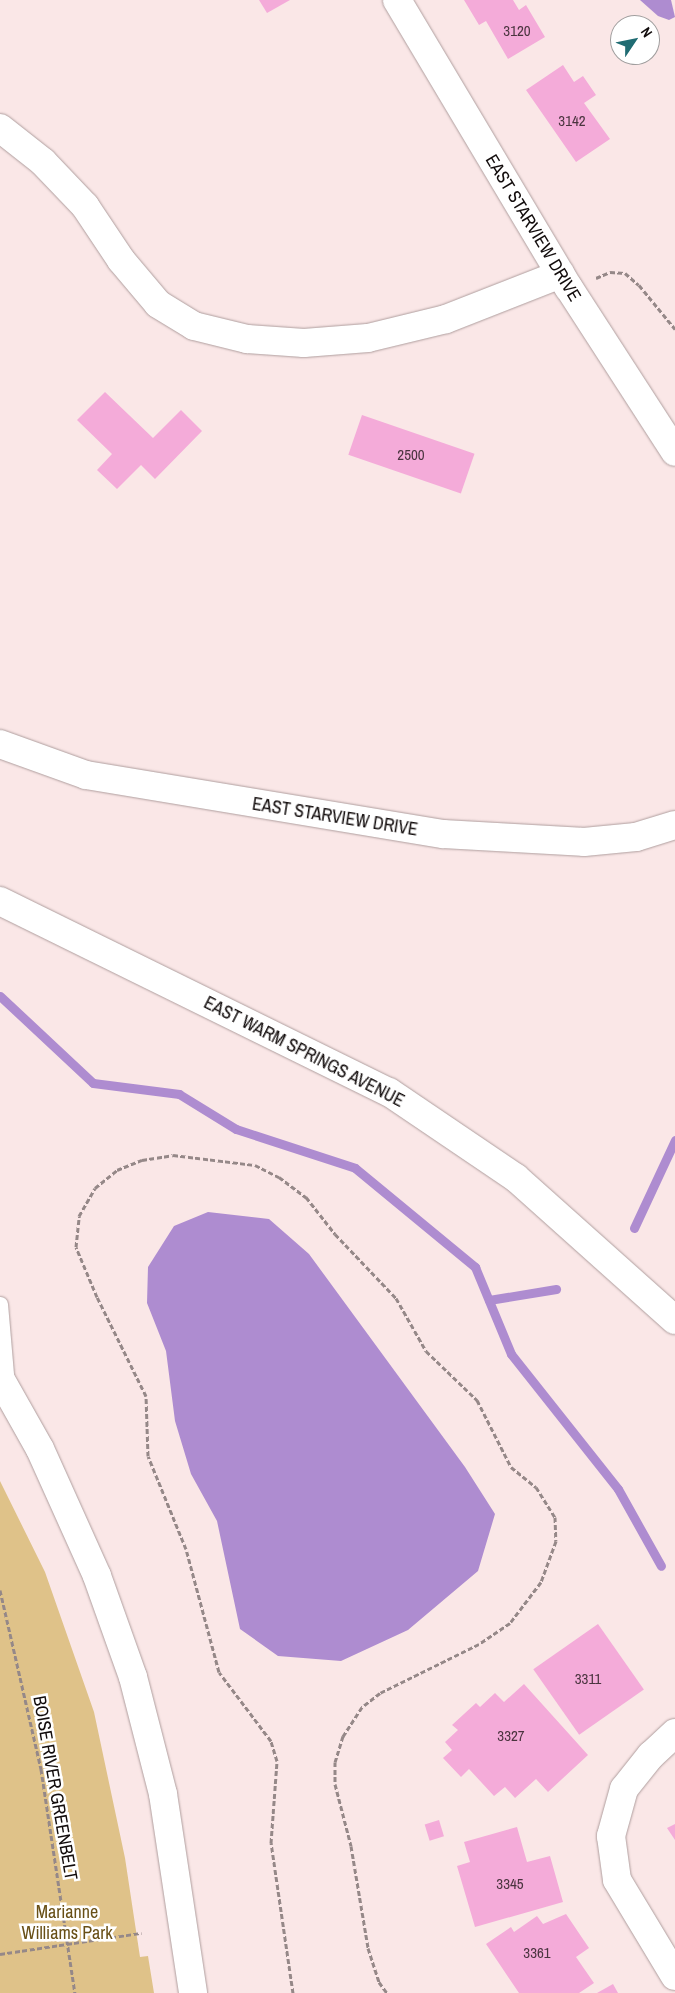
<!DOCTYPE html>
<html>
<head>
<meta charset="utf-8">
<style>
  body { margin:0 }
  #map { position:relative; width:675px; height:1993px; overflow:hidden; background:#fae7e7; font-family:"Archivo Narrow",sans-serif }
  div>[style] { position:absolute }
  .green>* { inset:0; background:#dfc289 }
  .water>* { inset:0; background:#ae8cd0 }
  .stream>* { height:9px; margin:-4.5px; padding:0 4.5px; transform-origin:4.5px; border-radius:4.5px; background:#ae8cd0 }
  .building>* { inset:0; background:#f4abd9; transform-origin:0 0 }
  .path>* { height:3px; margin-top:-1.5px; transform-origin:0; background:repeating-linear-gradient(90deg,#958888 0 5px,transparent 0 7.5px) }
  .roads { filter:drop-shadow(0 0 1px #af9e9e) drop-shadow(0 0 1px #af9e9e) }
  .lane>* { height:15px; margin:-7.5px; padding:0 7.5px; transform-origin:7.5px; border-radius:7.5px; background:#fff }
  .street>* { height:28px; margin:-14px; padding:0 14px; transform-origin:14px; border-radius:14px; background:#fff }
  .secondary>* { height:28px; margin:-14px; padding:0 14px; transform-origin:14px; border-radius:14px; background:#fff }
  span { translate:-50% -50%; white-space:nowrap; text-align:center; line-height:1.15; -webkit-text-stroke:5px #fff; paint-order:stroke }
  .number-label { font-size:15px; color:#4a343f }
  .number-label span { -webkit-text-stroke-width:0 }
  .street-label { font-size:18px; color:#120c0c }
  .park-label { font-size:18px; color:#684f16 }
  .north { position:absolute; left:610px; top:15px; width:50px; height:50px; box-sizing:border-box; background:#fff; border:1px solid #a09e9e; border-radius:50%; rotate:56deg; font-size:14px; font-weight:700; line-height:20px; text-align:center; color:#120c0c }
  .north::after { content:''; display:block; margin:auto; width:18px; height:22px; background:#206c73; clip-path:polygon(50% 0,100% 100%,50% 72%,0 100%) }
</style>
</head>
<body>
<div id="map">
  <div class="green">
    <div style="clip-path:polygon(0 1481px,45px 1572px,94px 1712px,125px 1858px,140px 1957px,148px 1956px,154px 1993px,0 1993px)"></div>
  </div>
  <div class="water">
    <div style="clip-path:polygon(640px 0,671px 0,675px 17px,669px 20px,658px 16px)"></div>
    <div style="clip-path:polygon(208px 1212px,269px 1219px,309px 1254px,465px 1467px,495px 1514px,478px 1571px,408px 1630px,341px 1661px,278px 1656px,240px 1629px,217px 1521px,191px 1474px,175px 1421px,166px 1351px,147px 1303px,148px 1267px,174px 1226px)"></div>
  </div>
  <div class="stream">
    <div style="left:0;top:996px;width:127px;rotate:43.1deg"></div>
    <div style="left:93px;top:1083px;width:87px;rotate:7.3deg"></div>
    <div style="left:179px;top:1094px;width:67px;rotate:31.6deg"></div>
    <div style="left:236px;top:1129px;width:125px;rotate:18.1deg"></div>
    <div style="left:355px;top:1168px;width:156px;rotate:39.5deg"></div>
    <div style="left:475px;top:1267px;width:94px;rotate:67.5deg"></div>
    <div style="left:511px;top:1354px;width:172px;rotate:51.6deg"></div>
    <div style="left:618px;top:1489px;width:88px;rotate:60.8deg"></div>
    <div style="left:634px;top:1228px;width:97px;rotate:-65deg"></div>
    <div style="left:489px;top:1300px;width:68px;rotate:-9.3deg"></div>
  </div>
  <div class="building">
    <div style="clip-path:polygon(259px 0,290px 0,267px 13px)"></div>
    <div style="clip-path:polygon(464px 0,513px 0,519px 10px,526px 5px,545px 37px,508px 59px,486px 21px,479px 25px)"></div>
    <div style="clip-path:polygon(563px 65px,574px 82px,583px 76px,596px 95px,584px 103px,610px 139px,576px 162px,526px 90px)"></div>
    <div style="clip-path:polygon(105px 392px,153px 438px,181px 410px,202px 431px,155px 479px,141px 465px,117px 489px,97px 470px,112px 454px,77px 420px)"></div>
    <div style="left:362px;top:415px;width:119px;height:42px;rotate:19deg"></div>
    <div style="left:598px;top:1624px;width:80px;height:79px;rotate:55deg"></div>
    <div style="clip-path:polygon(524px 1684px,588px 1755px,548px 1792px,536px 1779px,515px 1798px,505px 1787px,494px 1796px,469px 1769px,461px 1777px,443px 1758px,452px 1750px,445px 1742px,458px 1730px,452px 1725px,476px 1703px,480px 1707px,495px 1693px,504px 1702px)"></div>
    <div style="left:439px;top:1820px;width:17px;height:15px;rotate:73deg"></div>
    <div style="clip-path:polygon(675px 1824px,675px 1840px,667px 1828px)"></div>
    <div style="clip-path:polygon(517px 1827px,527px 1862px,550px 1856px,563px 1902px,475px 1927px,457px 1866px,470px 1862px,464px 1842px)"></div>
    <div style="clip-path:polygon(566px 1914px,589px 1948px,576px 1957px,594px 1983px,579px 1993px,519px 1993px,486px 1944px,511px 1927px,514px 1932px,537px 1916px,543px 1924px)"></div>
    <div style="clip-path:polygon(613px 1984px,618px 1993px,597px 1993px)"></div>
  </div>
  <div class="path">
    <div style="left:596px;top:278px;width:15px;rotate:-23deg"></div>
    <div style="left:610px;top:272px;width:15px;rotate:4deg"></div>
    <div style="left:625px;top:273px;width:18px;rotate:41deg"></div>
    <div style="left:639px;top:285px;width:57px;rotate:50.7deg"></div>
    <div style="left:0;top:1590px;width:184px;rotate:77.1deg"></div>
    <div style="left:41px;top:1769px;width:227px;rotate:81.4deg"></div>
    <div style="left:0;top:1954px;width:143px;rotate:-8.5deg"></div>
    <div style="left:293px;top:1993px;width:152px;rotate:-98.3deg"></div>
    <div style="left:271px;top:1843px;width:82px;rotate:-85.8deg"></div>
    <div style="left:277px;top:1761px;width:21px;rotate:-107deg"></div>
    <div style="left:271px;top:1741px;width:86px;rotate:-127deg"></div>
    <div style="left:219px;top:1672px;width:127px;rotate:-105deg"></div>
    <div style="left:186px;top:1549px;width:100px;rotate:-112.2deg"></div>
    <div style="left:148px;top:1456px;width:60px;rotate:-91.9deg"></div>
    <div style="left:146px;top:1396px;width:110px;rotate:-116.3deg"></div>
    <div style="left:97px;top:1297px;width:54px;rotate:-112.8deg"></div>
    <div style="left:76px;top:1247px;width:31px;rotate:-84deg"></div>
    <div style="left:79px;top:1216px;width:32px;rotate:-60deg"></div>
    <div style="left:95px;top:1188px;width:28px;rotate:-39deg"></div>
    <div style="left:117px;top:1170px;width:27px;rotate:-22deg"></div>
    <div style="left:142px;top:1160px;width:31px;rotate:-9deg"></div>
    <div style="left:173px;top:1155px;width:83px;rotate:7deg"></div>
    <div style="left:255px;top:1165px;width:27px;rotate:27deg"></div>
    <div style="left:279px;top:1177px;width:34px;rotate:37deg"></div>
    <div style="left:306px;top:1197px;width:47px;rotate:51.9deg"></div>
    <div style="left:335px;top:1234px;width:88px;rotate:46.4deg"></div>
    <div style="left:396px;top:1298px;width:61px;rotate:60.5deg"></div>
    <div style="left:426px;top:1351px;width:71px;rotate:43.9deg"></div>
    <div style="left:477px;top:1400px;width:75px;rotate:63.1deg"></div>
    <div style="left:511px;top:1467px;width:32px;rotate:39deg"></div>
    <div style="left:536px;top:1487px;width:36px;rotate:58deg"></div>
    <div style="left:555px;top:1517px;width:24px;rotate:88deg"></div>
    <div style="left:556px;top:1541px;width:44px;rotate:110.1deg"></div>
    <div style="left:541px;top:1582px;width:51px;rotate:127.1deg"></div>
    <div style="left:510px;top:1623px;width:37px;rotate:146deg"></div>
    <div style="left:479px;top:1644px;width:110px;rotate:153.7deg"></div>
    <div style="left:380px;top:1693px;width:23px;rotate:142deg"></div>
    <div style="left:362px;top:1707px;width:35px;rotate:123deg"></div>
    <div style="left:343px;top:1736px;width:27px;rotate:107deg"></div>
    <div style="left:335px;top:1762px;width:22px;rotate:90deg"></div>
    <div style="left:335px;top:1784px;width:64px;rotate:75.5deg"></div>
    <div style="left:351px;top:1846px;width:103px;rotate:80.5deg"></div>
    <div style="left:368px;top:1948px;width:36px;rotate:72deg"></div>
    <div style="left:379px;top:1982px;width:14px;rotate:54deg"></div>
  </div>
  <div class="roads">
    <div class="lane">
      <div style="left:0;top:1304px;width:81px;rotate:85.1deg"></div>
    </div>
    <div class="street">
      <div style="left:397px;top:0;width:335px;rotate:59.2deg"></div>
      <div style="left:569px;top:288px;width:195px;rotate:57.1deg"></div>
      <div style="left:0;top:128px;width:55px;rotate:38.3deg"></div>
      <div style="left:43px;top:162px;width:61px;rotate:46.3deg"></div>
      <div style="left:85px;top:206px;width:65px;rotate:56.3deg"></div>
      <div style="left:121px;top:260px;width:57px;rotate:49.9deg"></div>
      <div style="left:158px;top:304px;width:42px;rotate:31.4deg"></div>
      <div style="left:194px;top:326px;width:55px;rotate:13.8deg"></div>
      <div style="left:247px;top:339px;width:57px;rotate:4deg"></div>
      <div style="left:304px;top:343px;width:64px;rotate:-4.5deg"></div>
      <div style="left:368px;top:338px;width:80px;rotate:-13.7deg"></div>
      <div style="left:446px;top:319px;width:123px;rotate:-21.4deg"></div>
      <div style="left:0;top:744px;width:91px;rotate:19.8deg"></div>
      <div style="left:86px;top:775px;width:362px;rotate:9.4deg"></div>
      <div style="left:443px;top:834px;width:141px;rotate:3.2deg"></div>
      <div style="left:584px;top:842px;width:52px;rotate:-5.5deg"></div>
      <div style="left:636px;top:837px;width:41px;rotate:-17.1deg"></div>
      <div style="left:675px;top:1733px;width:33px;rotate:137deg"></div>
      <div style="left:651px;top:1755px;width:43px;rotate:128.5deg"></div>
      <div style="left:624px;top:1789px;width:49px;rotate:105.5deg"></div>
      <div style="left:611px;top:1836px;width:44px;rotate:82.2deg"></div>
      <div style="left:617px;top:1880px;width:112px;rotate:58.9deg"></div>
    </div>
    <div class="secondary">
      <div style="left:0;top:901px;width:433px;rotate:26.2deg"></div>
      <div style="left:389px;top:1092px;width:153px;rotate:34.1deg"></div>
      <div style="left:516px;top:1178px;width:213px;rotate:41.8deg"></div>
      <div style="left:0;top:1378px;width:81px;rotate:60.6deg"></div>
      <div style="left:40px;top:1449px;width:139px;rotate:65.8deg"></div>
      <div style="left:97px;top:1576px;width:107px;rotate:70.4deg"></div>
      <div style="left:133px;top:1677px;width:121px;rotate:75.6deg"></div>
      <div style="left:163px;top:1794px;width:201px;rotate:81.4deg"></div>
    </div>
  </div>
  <div class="number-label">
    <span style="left:517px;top:31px">3120</span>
    <span style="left:572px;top:121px">3142</span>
    <span style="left:411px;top:455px">2500</span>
    <span style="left:588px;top:1679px">3311</span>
    <span style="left:511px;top:1736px">3327</span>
    <span style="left:510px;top:1884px">3345</span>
    <span style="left:537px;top:1953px">3361</span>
  </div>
  <div class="street-label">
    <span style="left:533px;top:228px;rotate:59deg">EAST STARVIEW DRIVE</span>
    <span style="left:335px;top:817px;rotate:9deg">EAST STARVIEW DRIVE</span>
    <span style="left:304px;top:1052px;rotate:27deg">EAST WARM SPRINGS AVENUE</span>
    <span style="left:55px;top:1788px;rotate:80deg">BOISE RIVER GREENBELT</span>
  </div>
  <div class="park-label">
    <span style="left:67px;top:1923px">Marianne<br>Williams Park</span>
  </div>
  <div class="north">N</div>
</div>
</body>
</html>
